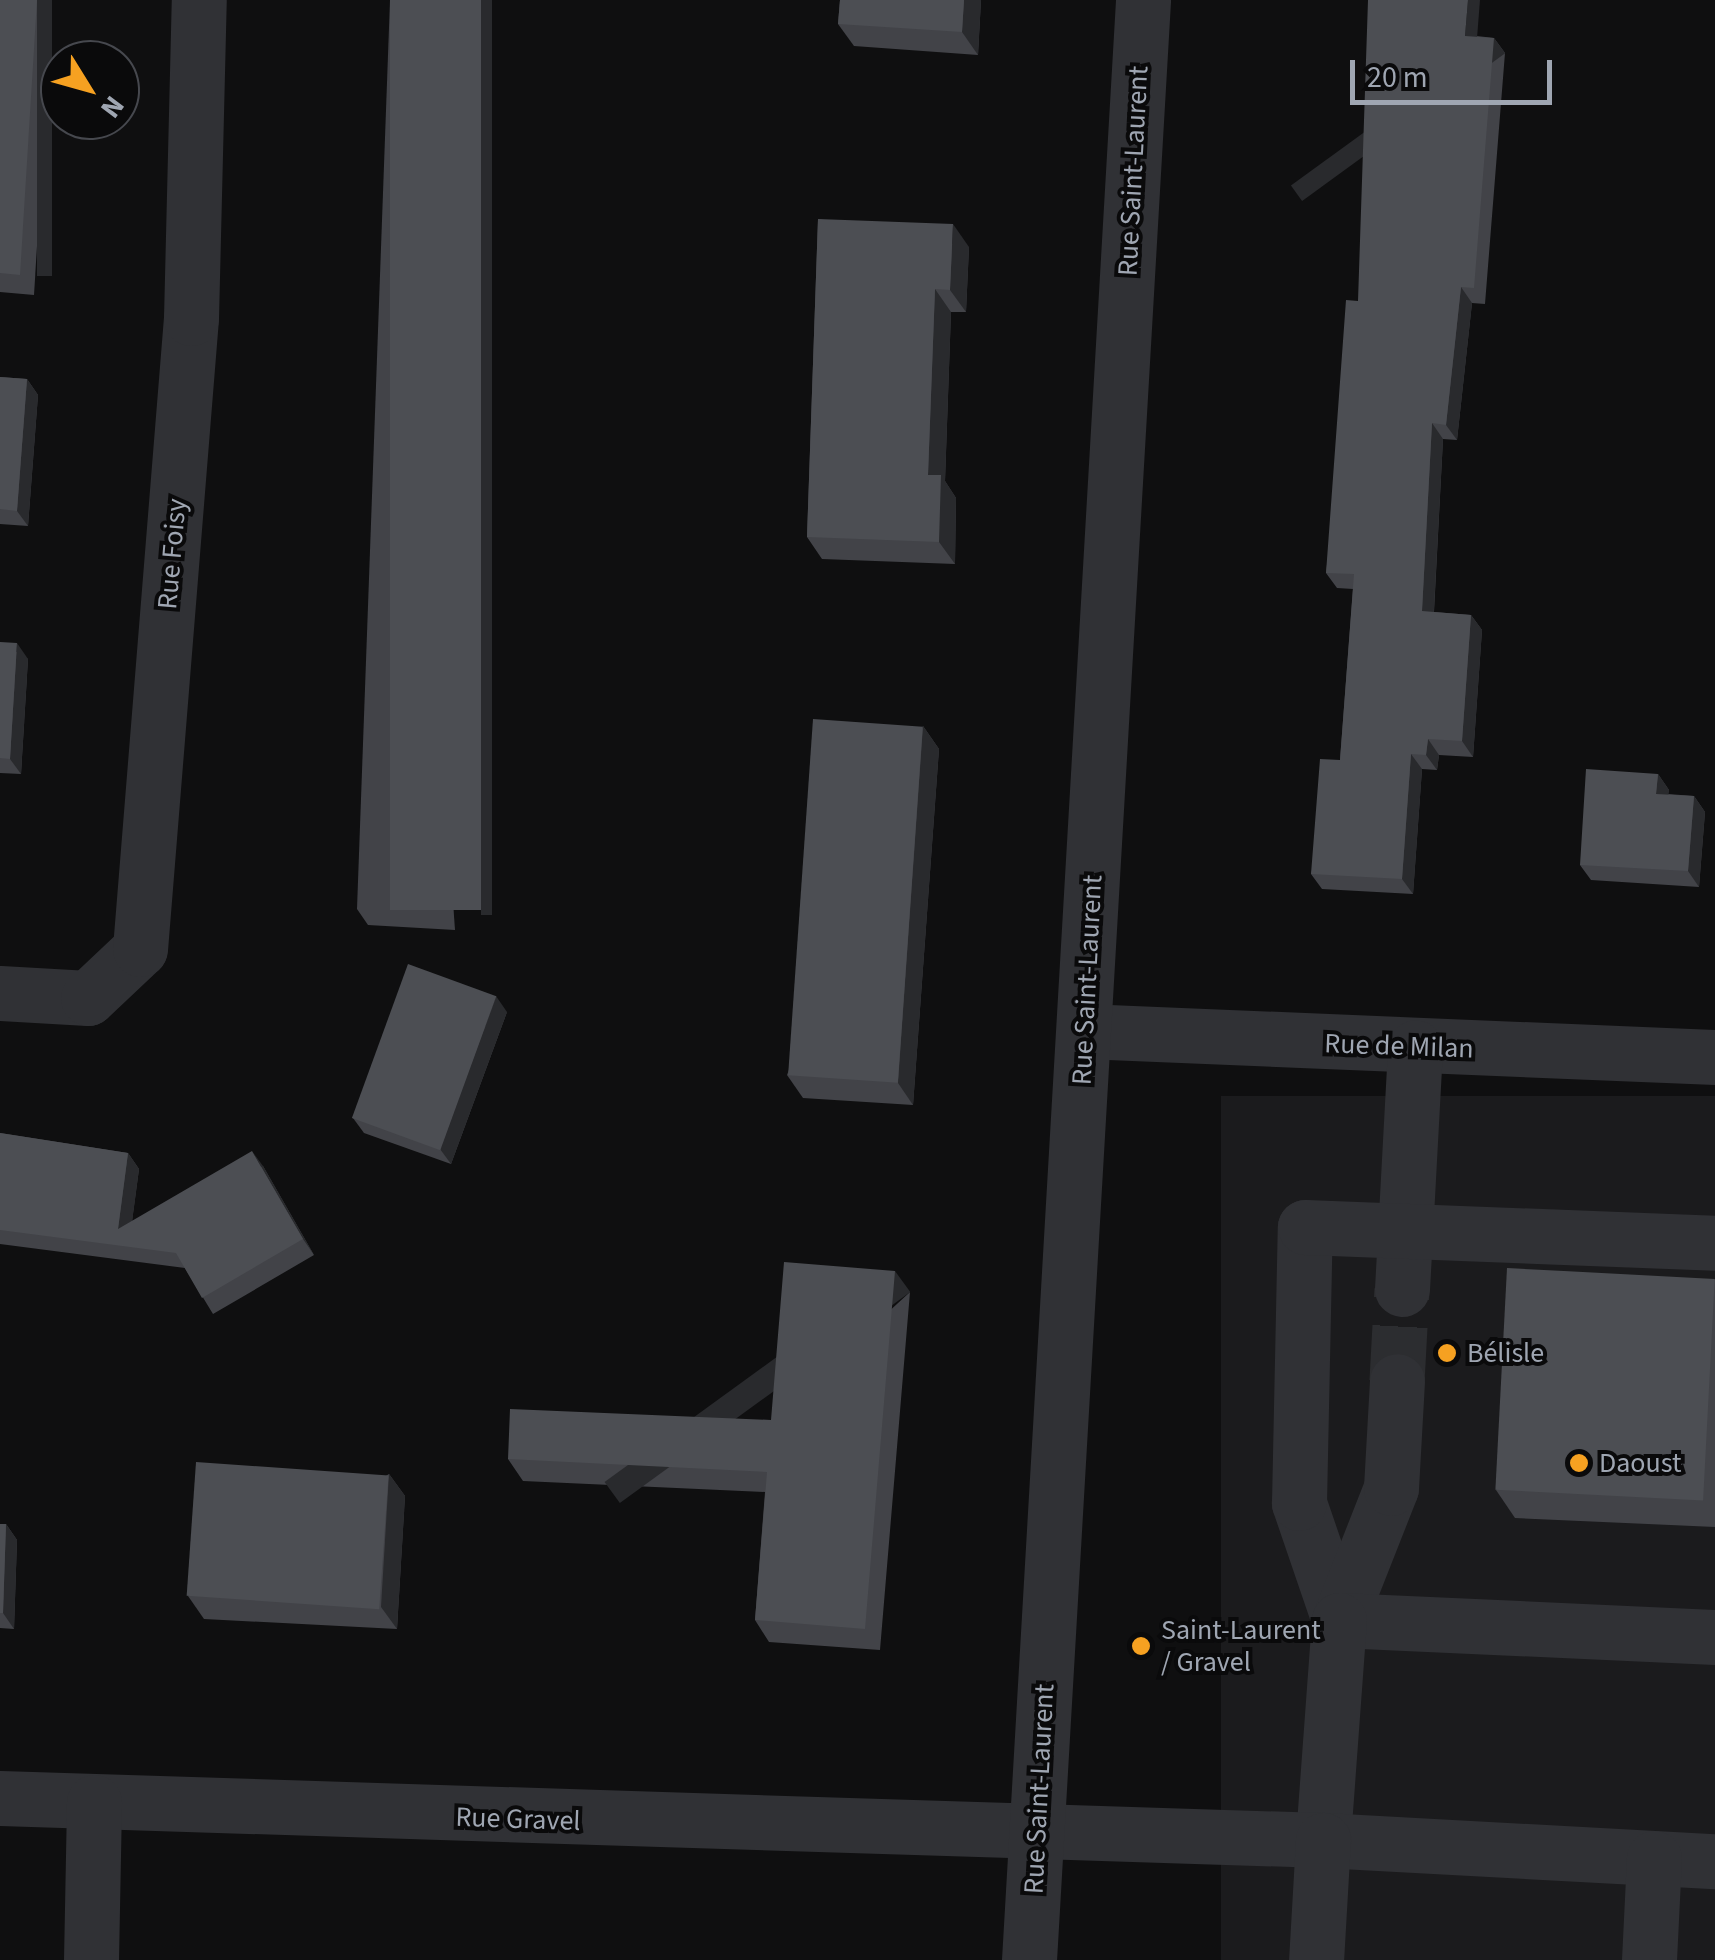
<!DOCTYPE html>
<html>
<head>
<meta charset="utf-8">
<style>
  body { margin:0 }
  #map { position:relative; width:1715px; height:1960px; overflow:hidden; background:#0f0f10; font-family:"Source Sans 3",sans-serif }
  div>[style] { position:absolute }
  .built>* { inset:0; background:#1b1b1d; transform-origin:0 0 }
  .minor-tunnel>* { height:55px; margin-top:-27.5px; transform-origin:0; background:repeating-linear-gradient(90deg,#2c2d30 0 55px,transparent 0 83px) }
  .minor>* { height:55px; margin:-27.5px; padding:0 27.5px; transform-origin:27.5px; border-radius:27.5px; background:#303135 }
  .wall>* { inset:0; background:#424348 }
  .shaded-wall>* { inset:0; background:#292a2d; transform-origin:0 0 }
  .building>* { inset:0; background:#4c4e53; transform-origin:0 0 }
  .dots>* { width:28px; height:28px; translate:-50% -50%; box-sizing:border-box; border:5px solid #0a0a0b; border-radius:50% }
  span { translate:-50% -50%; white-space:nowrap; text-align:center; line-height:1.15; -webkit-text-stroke:8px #0a0a0b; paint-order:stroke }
  .street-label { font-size:28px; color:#9fa6b2 }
  .poi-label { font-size:28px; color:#9fa6b2 }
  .left { translate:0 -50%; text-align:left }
  .north { position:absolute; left:40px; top:40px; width:100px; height:100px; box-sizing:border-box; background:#0a0a0b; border:2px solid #46484e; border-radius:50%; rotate:127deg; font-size:28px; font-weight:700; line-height:40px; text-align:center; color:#9fa6b2 }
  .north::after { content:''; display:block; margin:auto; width:35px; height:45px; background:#f6a121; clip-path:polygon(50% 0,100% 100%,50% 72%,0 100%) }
  .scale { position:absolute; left:1350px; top:60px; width:202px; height:45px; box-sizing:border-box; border:5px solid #9fa6b2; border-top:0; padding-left:12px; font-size:30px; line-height:35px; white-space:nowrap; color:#9fa6b2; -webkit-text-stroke:8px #0a0a0b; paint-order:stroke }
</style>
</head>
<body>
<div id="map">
  <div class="built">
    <div style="left:1715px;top:1096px;width:864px;height:494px;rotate:90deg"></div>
  </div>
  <div class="minor-tunnel">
    <div style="left:1397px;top:1381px;width:92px;rotate:-86.9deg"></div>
  </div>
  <div class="minor">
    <div style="left:0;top:993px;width:88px;rotate:3.3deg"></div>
    <div style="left:88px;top:998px;width:71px;rotate:-43.3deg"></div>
    <div style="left:140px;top:949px;width:633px;rotate:-85.38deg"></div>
    <div style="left:191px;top:318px;width:318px;rotate:-88.6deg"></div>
    <div style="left:1084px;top:1031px;width:632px;rotate:2.36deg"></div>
    <div style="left:1402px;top:1289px;width:242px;rotate:-86.9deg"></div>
    <div style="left:1339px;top:1620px;width:124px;rotate:-108.9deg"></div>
    <div style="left:1299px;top:1503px;width:276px;rotate:-88.8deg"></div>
    <div style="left:1305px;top:1227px;width:410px;rotate:2.2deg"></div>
    <div style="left:1339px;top:1620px;width:142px;rotate:-68.5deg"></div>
    <div style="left:1391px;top:1488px;width:107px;rotate:-86.8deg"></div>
    <div style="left:1715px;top:1637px;width:376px;rotate:-177.4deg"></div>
    <div style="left:1339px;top:1620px;width:221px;rotate:94.2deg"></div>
    <div style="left:1323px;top:1840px;width:393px;rotate:3.1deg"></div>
    <div style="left:0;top:1798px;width:1324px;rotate:1.82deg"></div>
    <div style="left:1323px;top:1840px;width:120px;rotate:93.3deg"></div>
    <div style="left:91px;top:1960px;width:158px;rotate:-88.9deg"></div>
    <div style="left:1029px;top:1960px;width:1963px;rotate:-86.67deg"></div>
    <div style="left:1649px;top:1960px;width:102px;rotate:-87.2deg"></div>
  </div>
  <div class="wall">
    <div style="clip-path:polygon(0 0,52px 0,34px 295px,0 292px)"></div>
    <div style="clip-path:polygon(390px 0,455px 930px,368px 925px,357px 909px)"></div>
    <div style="clip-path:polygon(840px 0,981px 0,978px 55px,854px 46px,838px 24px)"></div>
    <div style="clip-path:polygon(1477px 36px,1494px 38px,1505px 53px,1485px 304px,1472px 303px,1457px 440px,1443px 439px,1434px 612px,1471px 615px,1482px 630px,1473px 757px,1439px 755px,1437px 770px,1422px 769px,1413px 894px,1322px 889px,1311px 874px,1340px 760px,1353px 589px,1337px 588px,1326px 573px,1358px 301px)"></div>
    <div style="clip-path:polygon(818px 219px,969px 247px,966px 312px,951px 312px,945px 481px,956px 498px,955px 564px,822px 559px,807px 537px)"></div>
    <div style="clip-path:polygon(0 377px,27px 379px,38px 395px,28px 526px,0 524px)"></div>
    <div style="clip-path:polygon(0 642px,28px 659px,21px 774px,0 773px)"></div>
    <div style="clip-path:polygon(923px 726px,939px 749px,913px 1105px,803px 1098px,787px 1075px)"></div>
    <div style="clip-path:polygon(1658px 774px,1669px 790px,1668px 794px,1694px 796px,1705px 812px,1699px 887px,1591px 880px,1580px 865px)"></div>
    <div style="clip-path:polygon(507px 1012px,451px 1164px,364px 1133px,353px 1118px)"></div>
    <div style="clip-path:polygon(0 1133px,128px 1153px,139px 1169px,132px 1221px,263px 1166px,314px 1255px,213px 1314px,185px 1268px,0 1244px)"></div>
    <div style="clip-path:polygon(1715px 1279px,1715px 1527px,1515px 1518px,1496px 1490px)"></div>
    <div style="clip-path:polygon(910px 1292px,880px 1650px,769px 1642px,755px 1620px,765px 1492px,523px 1481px,508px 1459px,771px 1420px)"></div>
    <div style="clip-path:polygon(389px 1474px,405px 1496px,397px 1629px,204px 1619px,188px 1596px)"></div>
    <div style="clip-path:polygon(0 1524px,6px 1524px,17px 1540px,14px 1629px,0 1628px)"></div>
  </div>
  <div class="shaded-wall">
    <div style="left:37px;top:0;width:15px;height:276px"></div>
    <div style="left:481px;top:0;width:11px;height:915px"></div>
    <div style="clip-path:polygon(964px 0,981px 0,978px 55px,962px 32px)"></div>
    <div style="clip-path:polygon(1468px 0,1480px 0,1476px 51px,1465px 36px)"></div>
    <div style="left:1494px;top:38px;width:19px;height:251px;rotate:54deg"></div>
    <div style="clip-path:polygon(953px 224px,969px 247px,966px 312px,950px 290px)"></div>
    <div style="clip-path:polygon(1461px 287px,1472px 303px,1457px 440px,1446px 425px)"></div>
    <div style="clip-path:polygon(935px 289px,951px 312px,945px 481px,956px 498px,955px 564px,939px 542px,928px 475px)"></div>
    <div style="clip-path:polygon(27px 379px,38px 395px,28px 526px,17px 511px)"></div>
    <div style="clip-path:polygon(1432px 423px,1443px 439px,1433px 627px,1422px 611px)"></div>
    <div style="clip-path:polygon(1471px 615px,1482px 630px,1473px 757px,1462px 741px)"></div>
    <div style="clip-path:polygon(17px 643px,28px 659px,21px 774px,10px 759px)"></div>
    <div style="clip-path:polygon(923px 726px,939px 749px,913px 1105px,898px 1083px)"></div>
    <div style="clip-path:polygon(1428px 739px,1439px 755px,1437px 770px,1426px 755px)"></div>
    <div style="clip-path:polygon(1411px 754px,1422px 769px,1413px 894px,1402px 879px)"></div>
    <div style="clip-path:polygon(1658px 774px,1669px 790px,1667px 809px,1656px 794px)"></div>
    <div style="clip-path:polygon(1694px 796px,1705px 812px,1699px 887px,1688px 871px)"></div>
    <div style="clip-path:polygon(496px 996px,507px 1012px,451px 1164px,440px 1149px)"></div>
    <div style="clip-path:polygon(252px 1151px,263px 1166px,314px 1255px,303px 1239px)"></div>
    <div style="clip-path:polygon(128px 1153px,139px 1169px,129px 1245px,118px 1229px)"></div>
    <div style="left:895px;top:1271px;width:26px;height:359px;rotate:54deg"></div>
    <div style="clip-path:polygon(389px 1474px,405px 1496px,397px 1629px,381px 1607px)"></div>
    <div style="clip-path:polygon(6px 1524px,17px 1540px,14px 1629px,3px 1613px)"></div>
  </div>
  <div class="building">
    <div style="clip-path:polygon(0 0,37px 0,20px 275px,0 273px)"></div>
    <div style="left:390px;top:0;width:91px;height:910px"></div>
    <div style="clip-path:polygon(840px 0,964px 0,962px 32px,838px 24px)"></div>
    <div style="clip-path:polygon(1368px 0,1468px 0,1465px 36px,1494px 38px,1474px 288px,1461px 287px,1446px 425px,1432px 423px,1422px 611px,1471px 615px,1462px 741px,1428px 739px,1426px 755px,1411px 754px,1402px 879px,1311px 874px,1320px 759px,1340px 760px,1354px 574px,1326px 573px,1346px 300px,1358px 301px)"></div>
    <div style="clip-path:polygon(818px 219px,953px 224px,950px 290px,935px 289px,928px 475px,941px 475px,939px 542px,807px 537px)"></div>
    <div style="clip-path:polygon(0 377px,27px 379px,17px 511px,0 509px)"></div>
    <div style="clip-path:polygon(0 642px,17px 643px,10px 759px,0 758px)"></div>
    <div style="left:813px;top:719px;width:110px;height:357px;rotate:4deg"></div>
    <div style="clip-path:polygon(1586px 769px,1658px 774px,1656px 794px,1694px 796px,1688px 871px,1580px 865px)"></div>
    <div style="left:408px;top:964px;width:94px;height:164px;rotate:20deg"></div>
    <div style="clip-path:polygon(0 1133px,128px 1153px,118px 1229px,252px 1151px,303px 1239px,202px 1298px,176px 1253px,0 1230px)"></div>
    <div style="clip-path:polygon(784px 1262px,895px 1271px,865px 1629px,755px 1620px,767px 1472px,508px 1459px,510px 1409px,771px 1420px)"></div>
    <div style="left:1507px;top:1268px;width:208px;height:222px;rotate:3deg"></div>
    <div style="left:196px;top:1462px;width:193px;height:134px;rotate:4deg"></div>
    <div style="clip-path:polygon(0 1524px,6px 1524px,3px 1613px,0 1613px)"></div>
  </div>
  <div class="dots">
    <div style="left:1447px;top:1353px;background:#f6a121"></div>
    <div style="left:1579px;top:1463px;background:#f6a121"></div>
    <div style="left:1141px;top:1646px;background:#f6a121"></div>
  </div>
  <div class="street-label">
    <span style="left:1133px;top:171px;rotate:-87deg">Rue Saint-Laurent</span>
    <span style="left:172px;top:554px;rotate:-85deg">Rue Foisy</span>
    <span style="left:1087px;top:980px;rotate:-87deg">Rue Saint-Laurent</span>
    <span style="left:1399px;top:1046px;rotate:2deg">Rue de Milan</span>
    <span style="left:1039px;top:1789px;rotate:-87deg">Rue Saint-Laurent</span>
    <span style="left:518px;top:1819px;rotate:2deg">Rue Gravel</span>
  </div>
  <div class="poi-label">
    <span class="left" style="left:1467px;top:1353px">Bélisle</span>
    <span class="left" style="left:1599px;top:1463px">Daoust</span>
    <span class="left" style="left:1161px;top:1646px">Saint-Laurent<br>/ Gravel</span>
  </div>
  <div class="north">N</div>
  <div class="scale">20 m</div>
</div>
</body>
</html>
